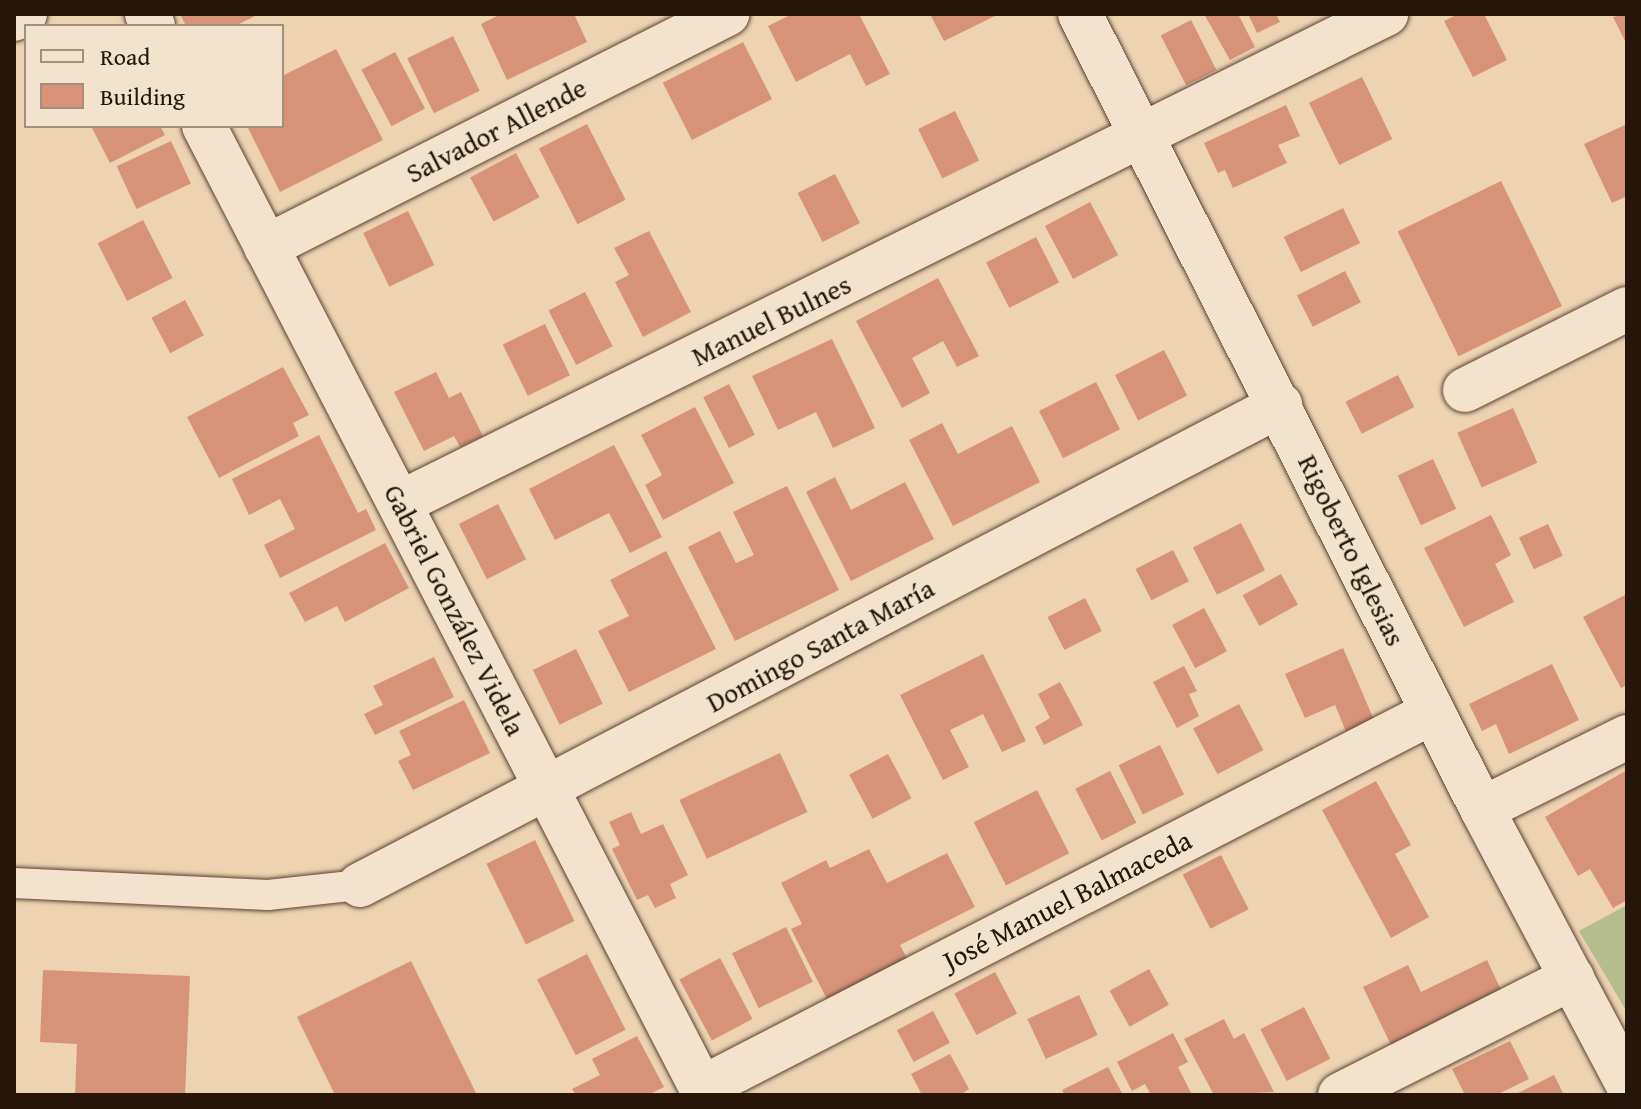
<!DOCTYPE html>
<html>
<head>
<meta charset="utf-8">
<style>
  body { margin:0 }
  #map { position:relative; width:1641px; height:1109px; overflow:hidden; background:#edd3b0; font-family:"Gentium Book Plus",serif }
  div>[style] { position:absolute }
  .green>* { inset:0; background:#b6bd8d }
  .building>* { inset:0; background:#d79378; transform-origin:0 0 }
  .roads { filter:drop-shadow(0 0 2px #594434) drop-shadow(0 0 2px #594434) }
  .service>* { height:30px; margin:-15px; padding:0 15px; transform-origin:15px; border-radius:15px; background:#f3e2cc }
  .minor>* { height:44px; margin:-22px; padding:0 22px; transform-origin:22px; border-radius:22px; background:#f3e2cc }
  span { translate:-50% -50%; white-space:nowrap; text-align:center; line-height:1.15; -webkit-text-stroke:7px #f3e2cc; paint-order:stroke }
  .street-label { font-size:28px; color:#28150a }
  .frame { position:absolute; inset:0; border:16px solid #28150a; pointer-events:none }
  .legend { position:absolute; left:24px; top:24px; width:260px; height:104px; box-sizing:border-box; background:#f3e2cc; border:2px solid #a2907e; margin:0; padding:10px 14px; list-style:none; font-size:24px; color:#28150a }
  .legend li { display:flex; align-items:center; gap:16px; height:40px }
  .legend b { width:40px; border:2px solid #a2907e }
</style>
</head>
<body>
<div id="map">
  <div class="green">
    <div style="clip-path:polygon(1627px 905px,1627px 1012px,1579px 931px)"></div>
  </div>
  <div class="building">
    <div style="clip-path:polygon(180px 14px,259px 14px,235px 26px,186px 26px)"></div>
    <div style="clip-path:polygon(501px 14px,574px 14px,587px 42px,507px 80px,481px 24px)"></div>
    <div style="clip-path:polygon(792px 14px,859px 14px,890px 74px,866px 86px,850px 54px,796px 82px,768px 26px)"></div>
    <div style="clip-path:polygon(930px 14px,999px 14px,944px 41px)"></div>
    <div style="clip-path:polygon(1204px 14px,1238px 14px,1255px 47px,1230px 60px)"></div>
    <div style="clip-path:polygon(1248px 14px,1276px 14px,1280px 22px,1257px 33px)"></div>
    <div style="clip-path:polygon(1458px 14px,1484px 14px,1507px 60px,1473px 77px,1444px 21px)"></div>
    <div style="clip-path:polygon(1627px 14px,1627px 45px,1613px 17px)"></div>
    <div style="left:1191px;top:20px;width:56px;height:34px;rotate:63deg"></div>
    <div style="left:453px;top:36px;width:61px;height:51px;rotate:64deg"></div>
    <div style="left:743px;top:42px;width:64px;height:90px;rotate:63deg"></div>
    <div style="clip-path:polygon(336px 49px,383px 140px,280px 192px,248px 128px,282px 126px,282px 76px)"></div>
    <div style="left:395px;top:52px;width:64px;height:38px;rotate:62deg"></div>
    <div style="left:1362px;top:77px;width:69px;height:59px;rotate:64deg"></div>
    <div style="clip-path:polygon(1286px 105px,1300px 136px,1278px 145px,1287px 163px,1233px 188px,1225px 170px,1218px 173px,1204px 143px)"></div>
    <div style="left:955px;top:111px;width:55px;height:41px;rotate:64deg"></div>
    <div style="left:587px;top:124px;width:85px;height:54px;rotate:63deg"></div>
    <div style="clip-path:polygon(1627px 124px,1627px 196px,1612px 203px,1584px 144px)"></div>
    <div style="clip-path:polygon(91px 126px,160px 126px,165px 135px,110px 163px)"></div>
    <div style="left:171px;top:141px;width:47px;height:60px;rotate:65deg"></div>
    <div style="left:516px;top:153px;width:50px;height:52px;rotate:62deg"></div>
    <div style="left:835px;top:174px;width:55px;height:42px;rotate:63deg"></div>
    <div style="left:1501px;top:181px;width:139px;height:115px;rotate:64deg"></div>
    <div style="left:1090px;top:202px;width:60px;height:51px;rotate:62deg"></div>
    <div style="left:1343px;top:208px;width:39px;height:66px;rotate:64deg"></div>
    <div style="left:408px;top:211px;width:60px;height:50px;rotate:64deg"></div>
    <div style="left:143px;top:220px;width:65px;height:51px;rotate:63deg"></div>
    <div style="clip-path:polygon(649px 231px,691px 312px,643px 337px,615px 282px,629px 275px,614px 248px)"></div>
    <div style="left:1036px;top:237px;width:51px;height:56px;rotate:63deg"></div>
    <div style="left:1345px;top:271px;width:35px;height:54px;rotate:63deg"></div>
    <div style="clip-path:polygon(938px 278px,979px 356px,957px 367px,943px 341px,912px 358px,930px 393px,902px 408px,856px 321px)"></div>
    <div style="left:585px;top:292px;width:61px;height:41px;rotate:63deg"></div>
    <div style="left:185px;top:300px;width:40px;height:38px;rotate:62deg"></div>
    <div style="left:545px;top:324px;width:57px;height:47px;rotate:64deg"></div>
    <div style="clip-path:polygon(832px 339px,875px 428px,833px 448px,816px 412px,778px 430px,752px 376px)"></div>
    <div style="left:1164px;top:350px;width:51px;height:55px;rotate:63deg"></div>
    <div style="clip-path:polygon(283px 367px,309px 415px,293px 423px,299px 436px,219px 478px,187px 417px)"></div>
    <div style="clip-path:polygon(436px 372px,449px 398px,461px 392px,483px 436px,460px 447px,454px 436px,424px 451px,394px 392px)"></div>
    <div style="left:1398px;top:375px;width:36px;height:59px;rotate:63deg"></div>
    <div style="left:1096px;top:382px;width:53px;height:64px;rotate:63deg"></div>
    <div style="left:729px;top:384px;width:57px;height:29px;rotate:63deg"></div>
    <div style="clip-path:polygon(695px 407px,734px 483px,663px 520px,645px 485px,662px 475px,641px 435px)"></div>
    <div style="left:1513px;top:408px;width:60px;height:61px;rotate:66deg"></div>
    <div style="clip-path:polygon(942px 423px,958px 454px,1012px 426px,1040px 482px,953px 526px,909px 440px)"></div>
    <div style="clip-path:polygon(319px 435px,358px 513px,366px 509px,376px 530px,280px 578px,264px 545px,295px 529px,280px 499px,249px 515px,232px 479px)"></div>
    <div style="clip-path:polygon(614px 445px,662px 537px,630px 553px,609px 513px,555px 540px,529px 489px)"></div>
    <div style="left:1433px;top:459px;width:55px;height:39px;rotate:65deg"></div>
    <div style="clip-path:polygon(835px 477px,851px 510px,905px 482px,934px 539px,851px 581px,806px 492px)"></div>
    <div style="clip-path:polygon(787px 486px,839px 590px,735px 641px,688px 547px,720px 531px,736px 563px,754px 555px,733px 512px)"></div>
    <div style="left:498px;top:504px;width:62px;height:44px;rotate:63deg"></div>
    <div style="clip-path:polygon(1491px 515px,1511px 555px,1495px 564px,1514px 602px,1464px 627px,1424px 548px)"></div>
    <div style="left:1241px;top:523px;width:53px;height:54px;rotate:63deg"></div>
    <div style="left:1548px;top:524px;width:35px;height:32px;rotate:65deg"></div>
    <div style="clip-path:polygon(385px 543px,409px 588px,345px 622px,337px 606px,305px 622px,289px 593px)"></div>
    <div style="left:1173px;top:550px;width:35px;height:42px;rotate:63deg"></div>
    <div style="clip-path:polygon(666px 551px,716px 649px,629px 692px,598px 631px,629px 616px,610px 580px)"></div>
    <div style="left:1281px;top:574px;width:35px;height:44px;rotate:61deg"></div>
    <div style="clip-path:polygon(1627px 594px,1627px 685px,1621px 688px,1583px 617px)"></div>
    <div style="left:1085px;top:598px;width:37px;height:42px;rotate:63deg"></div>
    <div style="left:1204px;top:608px;width:49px;height:36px;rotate:62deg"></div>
    <div style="clip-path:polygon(1343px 648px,1375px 722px,1347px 734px,1335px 705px,1305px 718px,1285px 674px)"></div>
    <div style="left:576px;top:649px;width:61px;height:48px;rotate:64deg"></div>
    <div style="clip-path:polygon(983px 654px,1026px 741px,1002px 752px,983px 714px,950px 730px,969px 767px,943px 780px,900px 695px)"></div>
    <div style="clip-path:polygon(434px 657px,454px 697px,375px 735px,364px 714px,383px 705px,373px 686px)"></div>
    <div style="clip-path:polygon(1552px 664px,1579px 720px,1509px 754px,1496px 724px,1482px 731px,1469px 704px)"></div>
    <div style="clip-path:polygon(1184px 666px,1197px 691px,1189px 694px,1199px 716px,1177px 728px,1153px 682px)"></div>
    <div style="clip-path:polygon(1060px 682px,1083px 725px,1044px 745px,1035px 727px,1050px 718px,1038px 694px)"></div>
    <div style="clip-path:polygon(464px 700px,490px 753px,413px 790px,398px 761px,411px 755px,399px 731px)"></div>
    <div style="left:1239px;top:704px;width:52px;height:52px;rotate:62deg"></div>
    <div style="left:1160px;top:745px;width:55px;height:46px;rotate:64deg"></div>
    <div style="left:780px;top:753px;width:65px;height:111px;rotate:65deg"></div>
    <div style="left:888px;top:754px;width:50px;height:44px;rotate:62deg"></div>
    <div style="clip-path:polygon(1627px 770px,1627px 900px,1613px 908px,1590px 869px,1578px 876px,1545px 817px)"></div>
    <div style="left:1110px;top:771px;width:58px;height:39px;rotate:63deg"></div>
    <div style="clip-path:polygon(1376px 781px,1411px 845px,1395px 854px,1429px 917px,1391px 938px,1322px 810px)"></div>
    <div style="left:1037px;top:790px;width:71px;height:71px;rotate:63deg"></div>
    <div style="clip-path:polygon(631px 812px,641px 834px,663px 824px,688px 875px,670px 884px,676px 898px,655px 908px,648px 895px,637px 900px,612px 849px,620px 845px,609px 822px)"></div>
    <div style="left:535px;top:840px;width:90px;height:54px;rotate:64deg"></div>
    <div style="clip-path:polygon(869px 849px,887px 883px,947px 853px,975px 907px,900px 945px,909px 962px,829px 1003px,791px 929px,802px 924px,781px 883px,826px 860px,830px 868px)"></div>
    <div style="left:1221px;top:855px;width:61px;height:43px;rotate:63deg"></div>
    <div style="left:786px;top:927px;width:61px;height:60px;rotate:64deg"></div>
    <div style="left:587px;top:954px;width:85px;height:56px;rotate:63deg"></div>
    <div style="left:720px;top:958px;width:69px;height:46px;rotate:62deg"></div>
    <div style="clip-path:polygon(1487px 960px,1503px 994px,1392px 1047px,1363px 987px,1408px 965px,1421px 992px)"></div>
    <div style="clip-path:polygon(411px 961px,477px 1095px,335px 1095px,297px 1017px)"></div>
    <div style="left:1149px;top:969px;width:41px;height:45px;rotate:61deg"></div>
    <div style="clip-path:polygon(43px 970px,190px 976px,185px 1095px,75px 1095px,77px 1044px,40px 1042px)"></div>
    <div style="left:995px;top:972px;width:47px;height:46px;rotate:62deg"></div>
    <div style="left:1079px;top:995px;width:44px;height:57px;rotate:65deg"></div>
    <div style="left:1304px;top:1007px;width:58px;height:49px;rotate:63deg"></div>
    <div style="left:933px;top:1011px;width:36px;height:41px;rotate:62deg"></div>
    <div style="clip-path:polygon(1224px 1019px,1234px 1039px,1244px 1033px,1274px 1092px,1214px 1095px,1184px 1039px)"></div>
    <div style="clip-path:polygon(1173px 1033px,1188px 1062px,1178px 1067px,1192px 1095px,1151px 1095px,1145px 1084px,1132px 1091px,1117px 1062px)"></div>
    <div style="clip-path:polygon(637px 1036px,664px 1087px,648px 1095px,576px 1095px,572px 1089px,600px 1075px,592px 1059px)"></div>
    <div style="clip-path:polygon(1510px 1041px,1529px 1079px,1496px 1095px,1465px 1095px,1452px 1069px)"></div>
    <div style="clip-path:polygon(950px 1054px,969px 1089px,960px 1095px,922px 1095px,911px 1074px)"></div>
    <div style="clip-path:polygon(1108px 1067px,1123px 1095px,1065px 1095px,1062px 1090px)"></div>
    <div style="clip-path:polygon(1554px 1075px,1564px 1095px,1514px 1095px)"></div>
  </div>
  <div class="roads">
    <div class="service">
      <div style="left:14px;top:883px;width:254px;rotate:2.7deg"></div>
      <div style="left:268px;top:895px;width:93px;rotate:-6.2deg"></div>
    </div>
    <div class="minor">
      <div style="left:147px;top:14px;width:13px;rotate:63deg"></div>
      <div style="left:1080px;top:14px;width:891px;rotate:63.18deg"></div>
      <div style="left:1482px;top:809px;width:310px;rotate:62.1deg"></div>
      <div style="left:14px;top:19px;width:12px;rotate:-24deg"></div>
      <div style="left:204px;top:126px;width:1091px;rotate:62.66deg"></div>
      <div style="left:266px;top:247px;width:517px;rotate:-26.81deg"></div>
      <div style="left:1465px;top:390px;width:181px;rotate:-26.6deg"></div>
      <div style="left:400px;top:503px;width:1101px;rotate:-26.38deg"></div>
      <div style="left:1482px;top:809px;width:162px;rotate:-26.4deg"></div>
      <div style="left:360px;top:885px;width:1038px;rotate:-27.55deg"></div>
      <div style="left:702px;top:1088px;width:822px;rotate:-27.22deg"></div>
      <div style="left:1340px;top:1095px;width:260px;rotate:-26.8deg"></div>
    </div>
  </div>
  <div class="street-label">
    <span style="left:496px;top:130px;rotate:-27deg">Salvador Allende</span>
    <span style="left:771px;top:320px;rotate:-26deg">Manuel Bulnes</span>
    <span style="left:1352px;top:550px;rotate:64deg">Rigoberto Iglesias</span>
    <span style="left:455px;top:610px;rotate:63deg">Gabriel González Videla</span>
    <span style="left:820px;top:645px;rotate:-28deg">Domingo Santa María</span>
    <span style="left:1067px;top:900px;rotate:-27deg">José Manuel Balmaceda</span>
  </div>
  <div class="frame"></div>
  <ul class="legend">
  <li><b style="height:10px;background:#f3e2cc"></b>Road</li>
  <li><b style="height:22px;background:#d79378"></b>Building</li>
  </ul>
</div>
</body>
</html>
